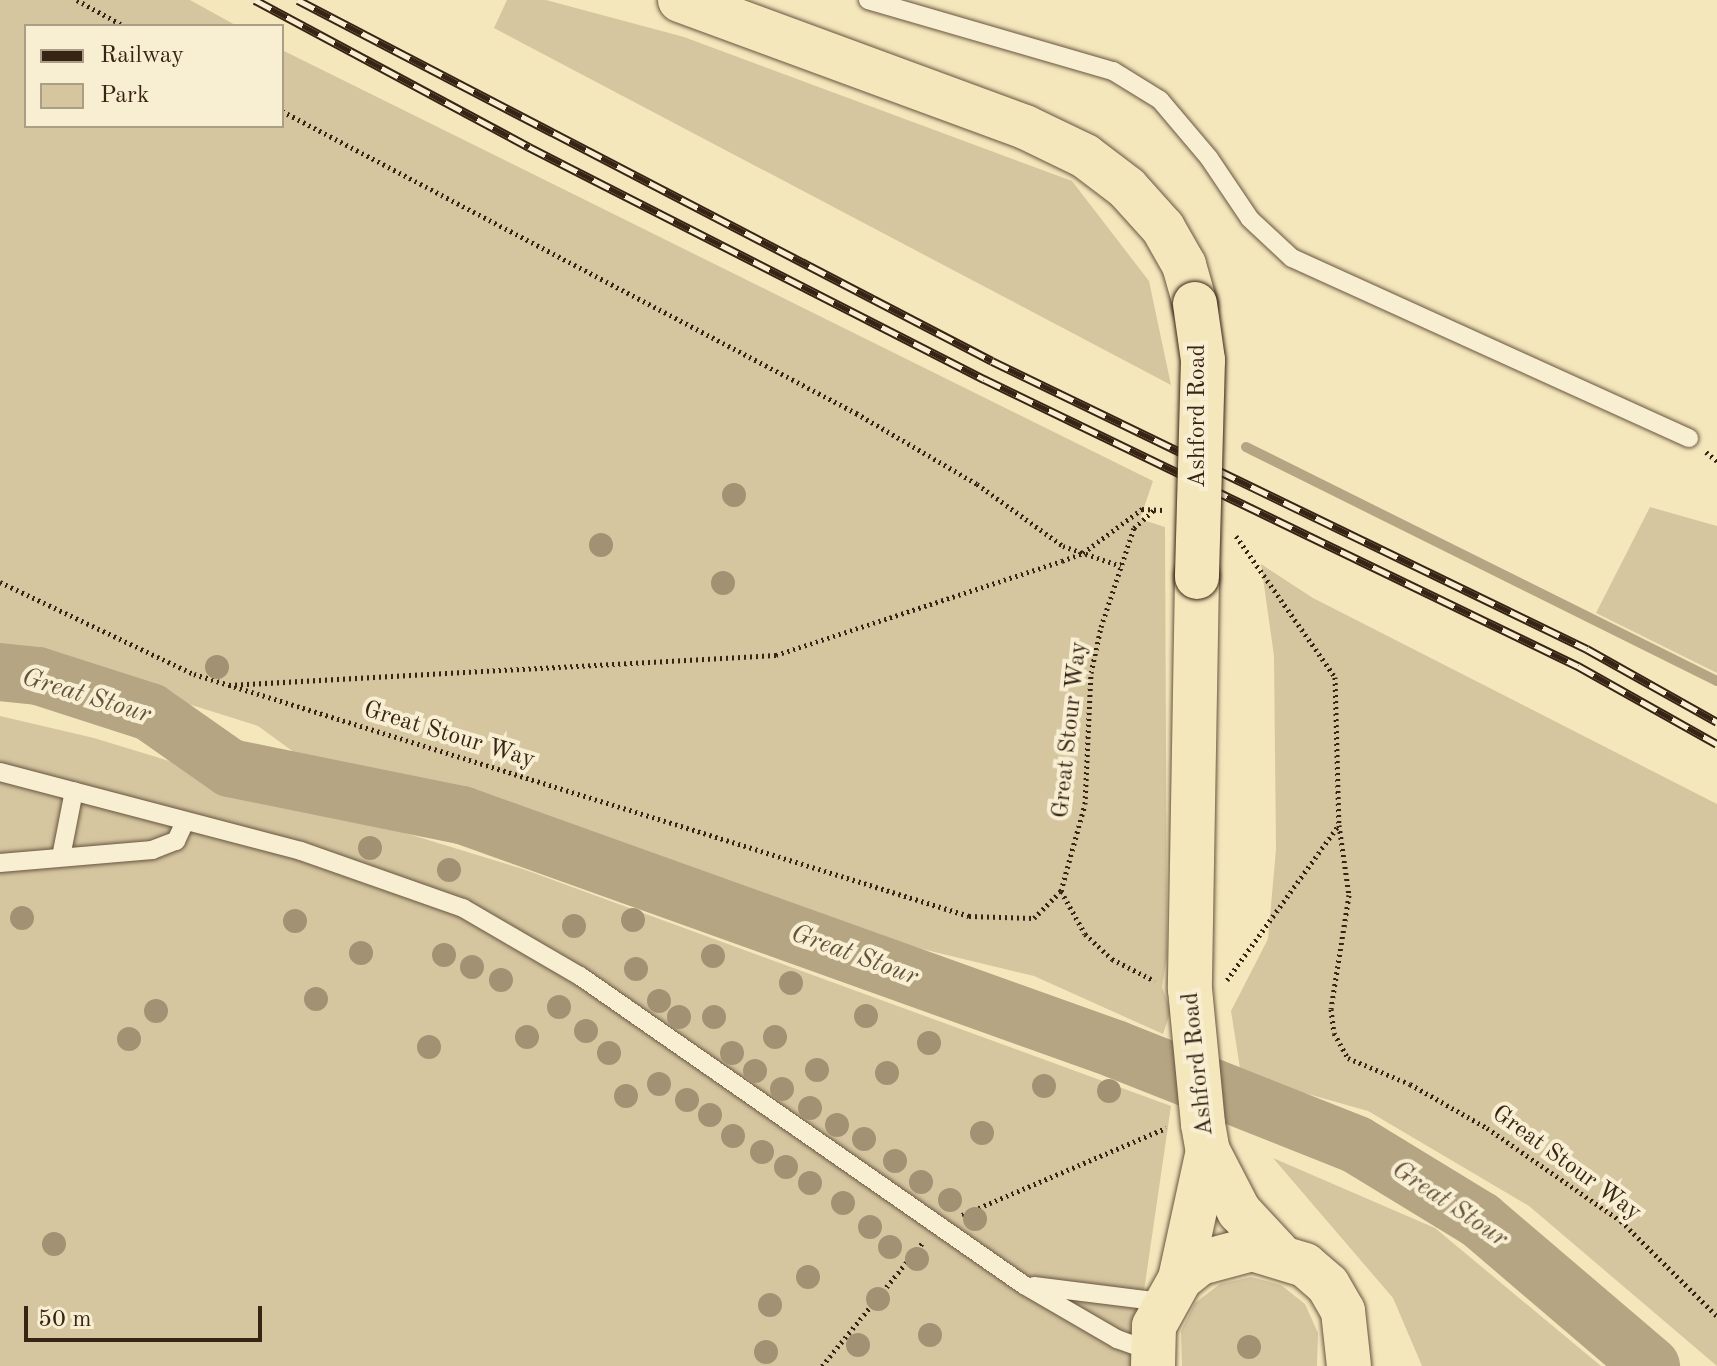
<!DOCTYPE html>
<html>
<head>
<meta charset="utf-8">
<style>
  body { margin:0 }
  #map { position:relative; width:1717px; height:1366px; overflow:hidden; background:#f5e7bc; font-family:"Old Standard TT",serif }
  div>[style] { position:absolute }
  .green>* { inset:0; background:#d5c6a0 }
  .stream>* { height:10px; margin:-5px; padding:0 5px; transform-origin:5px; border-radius:5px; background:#b5a583 }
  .river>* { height:58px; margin:-29px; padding:0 29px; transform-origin:29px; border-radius:29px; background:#b5a583 }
  .path>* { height:5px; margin-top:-2.5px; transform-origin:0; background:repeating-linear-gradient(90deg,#382415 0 2px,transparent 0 6px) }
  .roads { filter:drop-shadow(0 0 2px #67553f) drop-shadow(0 0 2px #67553f) }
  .lane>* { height:18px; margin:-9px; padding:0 9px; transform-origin:9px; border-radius:9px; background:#f8efd3 }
  .highway>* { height:44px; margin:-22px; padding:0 22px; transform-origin:22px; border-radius:22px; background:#f5e7bc }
  .rail>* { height:9px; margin-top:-4.5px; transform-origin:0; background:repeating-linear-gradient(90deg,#f8efd3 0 18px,#382415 0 36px); box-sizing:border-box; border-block:2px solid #382415 }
  .bridges { filter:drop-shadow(0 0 2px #382415) drop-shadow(0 0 2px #382415) }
  .highway-bridge>* { height:44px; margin:-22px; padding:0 22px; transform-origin:22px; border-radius:22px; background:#f5e7bc }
  .trees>* { width:24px; height:24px; margin:-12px; border-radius:50%; background:#a29273 }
  span { translate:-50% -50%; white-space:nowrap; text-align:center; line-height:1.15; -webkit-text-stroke:8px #f8efd3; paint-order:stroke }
  .street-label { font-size:24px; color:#382415 }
  .water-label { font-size:26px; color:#64513c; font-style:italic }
  .legend { position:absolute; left:24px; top:24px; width:260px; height:104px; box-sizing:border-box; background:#f8efd3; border:2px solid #ab9e87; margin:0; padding:10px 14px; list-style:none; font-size:24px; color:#382415 }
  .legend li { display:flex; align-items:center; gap:16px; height:40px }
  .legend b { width:40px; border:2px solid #ab9e87 }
  .scale { position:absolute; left:24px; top:1306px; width:238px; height:36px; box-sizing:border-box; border:4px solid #382415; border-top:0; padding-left:10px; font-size:24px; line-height:28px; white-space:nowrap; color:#382415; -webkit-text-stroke:6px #f8efd3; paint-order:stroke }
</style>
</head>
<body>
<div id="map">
  <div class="green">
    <div style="clip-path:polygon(0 0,190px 0,237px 26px,26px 26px,26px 126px,282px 126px,282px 50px,1153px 481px,1140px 519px,1165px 527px,1167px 956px,1162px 987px,1171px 1011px,1163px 1034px,1034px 976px,885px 940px,461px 800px,302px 758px,258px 726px,67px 666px,0 652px)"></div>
    <div style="clip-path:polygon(507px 0,546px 0,684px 37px,1072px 181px,1149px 281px,1171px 385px,494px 28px)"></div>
    <div style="clip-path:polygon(1650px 507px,1717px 526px,1717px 673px,1596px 613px)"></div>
    <div style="clip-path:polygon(1261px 564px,1313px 598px,1717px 804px,1717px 1366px,1529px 1206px,1368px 1111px,1241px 1075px,1231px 1011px,1268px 939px,1276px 849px,1274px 656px)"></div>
    <div style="clip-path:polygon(0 716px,94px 738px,523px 869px,1171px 1106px,1133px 1366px,0 1366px)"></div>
    <div style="clip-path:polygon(1273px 1158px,1435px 1228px,1601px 1366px,1422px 1366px,1393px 1298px)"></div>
    <div style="clip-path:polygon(1251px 1277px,1281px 1285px,1305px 1304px,1318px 1333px,1317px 1366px,1182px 1366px,1181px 1331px,1195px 1303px,1220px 1284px)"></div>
  </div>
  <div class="stream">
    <div style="left:1246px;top:447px;width:526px;rotate:26.42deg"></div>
  </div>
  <div class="river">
    <div style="left:0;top:672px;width:38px;rotate:6deg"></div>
    <div style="left:38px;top:676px;width:118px;rotate:17.8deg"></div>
    <div style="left:150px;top:712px;width:98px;rotate:35deg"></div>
    <div style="left:230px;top:768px;width:237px;rotate:11.5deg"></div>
    <div style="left:462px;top:815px;width:694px;rotate:19.71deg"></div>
    <div style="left:1115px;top:1049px;width:260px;rotate:21.6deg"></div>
    <div style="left:1357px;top:1145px;width:144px;rotate:31.4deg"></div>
    <div style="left:1480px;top:1220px;width:225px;rotate:40.5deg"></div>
  </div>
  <div class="path">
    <div style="left:77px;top:0;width:54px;rotate:29deg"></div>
    <div style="left:282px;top:111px;width:649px;rotate:27.75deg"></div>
    <div style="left:856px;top:413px;width:140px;rotate:30.4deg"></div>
    <div style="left:977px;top:484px;width:106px;rotate:35.8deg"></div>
    <div style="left:1063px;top:546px;width:61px;rotate:19deg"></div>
    <div style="left:1706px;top:452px;width:14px;rotate:39deg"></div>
    <div style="left:1236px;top:536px;width:172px;rotate:54.9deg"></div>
    <div style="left:1335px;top:677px;width:148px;rotate:88.5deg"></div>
    <div style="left:1339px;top:825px;width:71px;rotate:81.9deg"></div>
    <div style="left:1349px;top:895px;width:115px;rotate:99deg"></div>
    <div style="left:1331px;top:1009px;width:24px;rotate:83deg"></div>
    <div style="left:1334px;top:1033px;width:29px;rotate:61deg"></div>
    <div style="left:1348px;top:1058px;width:67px;rotate:22.8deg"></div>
    <div style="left:1410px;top:1084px;width:89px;rotate:29.7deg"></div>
    <div style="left:1487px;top:1128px;width:163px;rotate:34.8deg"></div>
    <div style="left:1621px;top:1221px;width:135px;rotate:44.7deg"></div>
    <div style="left:0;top:582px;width:215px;rotate:25.4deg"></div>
    <div style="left:194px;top:674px;width:812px;rotate:17.34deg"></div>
    <div style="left:969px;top:916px;width:65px;rotate:1.8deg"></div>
    <div style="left:1034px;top:918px;width:38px;rotate:-45deg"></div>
    <div style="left:1061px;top:891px;width:90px;rotate:-74.6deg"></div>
    <div style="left:1085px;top:804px;width:131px;rotate:-87.4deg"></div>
    <div style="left:1091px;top:673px;width:47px;rotate:-77.7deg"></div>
    <div style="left:1101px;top:627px;width:104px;rotate:-71.6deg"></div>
    <div style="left:1134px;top:528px;width:28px;rotate:-42deg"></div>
    <div style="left:229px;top:685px;width:548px;rotate:-3.14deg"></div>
    <div style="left:776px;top:655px;width:301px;rotate:-18.2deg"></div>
    <div style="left:1062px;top:561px;width:22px;rotate:-21deg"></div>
    <div style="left:1083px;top:553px;width:74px;rotate:-36.7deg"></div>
    <div style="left:1142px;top:509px;width:21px;rotate:3deg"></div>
    <div style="left:1061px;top:891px;width:49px;rotate:60.8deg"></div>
    <div style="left:1085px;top:934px;width:37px;rotate:43deg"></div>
    <div style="left:1112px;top:959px;width:48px;rotate:27.1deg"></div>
    <div style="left:1227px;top:980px;width:190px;rotate:-54.2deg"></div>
    <div style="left:962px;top:1215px;width:222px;rotate:-23.1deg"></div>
    <div style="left:822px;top:1366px;width:160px;rotate:-50.8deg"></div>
  </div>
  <div class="roads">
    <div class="lane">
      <div style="left:868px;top:0;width:255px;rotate:16.2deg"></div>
      <div style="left:1113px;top:71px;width:55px;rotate:31.7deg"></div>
      <div style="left:1160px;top:100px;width:76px;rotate:49.8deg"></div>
      <div style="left:1209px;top:158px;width:73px;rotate:56.1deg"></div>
      <div style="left:1250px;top:219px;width:57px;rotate:42.9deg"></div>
      <div style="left:1292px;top:258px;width:436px;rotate:24.4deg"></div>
      <div style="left:0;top:772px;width:311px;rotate:14.7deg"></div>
      <div style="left:301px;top:851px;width:172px;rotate:19.4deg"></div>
      <div style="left:463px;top:908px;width:135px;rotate:30.2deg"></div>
      <div style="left:580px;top:976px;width:541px;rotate:34.84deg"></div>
      <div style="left:1024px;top:1285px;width:108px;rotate:30.1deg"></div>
      <div style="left:1117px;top:1339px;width:37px;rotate:20deg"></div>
      <div style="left:61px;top:857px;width:67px;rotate:-78.9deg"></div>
      <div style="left:0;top:863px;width:153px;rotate:-4.9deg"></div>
      <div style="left:152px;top:850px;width:26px;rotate:-21deg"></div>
      <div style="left:176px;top:841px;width:21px;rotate:-65deg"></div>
      <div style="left:1034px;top:1286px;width:130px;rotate:7.1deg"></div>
    </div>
    <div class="highway">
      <div style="left:680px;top:0;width:368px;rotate:20.2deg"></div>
      <div style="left:1025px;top:127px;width:67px;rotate:25.8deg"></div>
      <div style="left:1085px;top:156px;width:53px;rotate:37.3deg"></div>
      <div style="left:1127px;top:188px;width:54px;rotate:48deg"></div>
      <div style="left:1163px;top:228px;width:43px;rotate:60.4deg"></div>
      <div style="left:1184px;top:265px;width:41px;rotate:74.2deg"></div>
      <div style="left:1197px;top:577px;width:412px;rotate:91deg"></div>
      <div style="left:1190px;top:989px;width:136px;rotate:84.5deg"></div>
      <div style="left:1203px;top:1124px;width:27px;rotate:80deg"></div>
      <div style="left:1208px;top:1151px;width:68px;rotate:62.7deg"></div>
      <div style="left:1239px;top:1211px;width:57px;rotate:47.1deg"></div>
      <div style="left:1180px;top:1279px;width:131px;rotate:-77.7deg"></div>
      <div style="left:1153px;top:1366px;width:40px;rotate:-88.6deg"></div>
      <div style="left:1154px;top:1326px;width:54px;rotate:-61deg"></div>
      <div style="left:1180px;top:1279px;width:26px;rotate:-39deg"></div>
      <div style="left:1200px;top:1263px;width:54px;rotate:-15.1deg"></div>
      <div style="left:1252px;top:1249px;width:55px;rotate:16.8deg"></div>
      <div style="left:1305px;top:1265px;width:30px;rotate:41deg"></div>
      <div style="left:1328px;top:1285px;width:30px;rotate:60deg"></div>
      <div style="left:1343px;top:1311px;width:55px;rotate:83.8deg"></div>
    </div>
  </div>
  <div class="rail">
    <div style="left:255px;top:0;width:311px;rotate:28.2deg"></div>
    <div style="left:529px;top:147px;width:511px;rotate:27.02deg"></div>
    <div style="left:984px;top:379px;width:660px;rotate:25.79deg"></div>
    <div style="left:1578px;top:666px;width:159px;rotate:29.3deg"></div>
    <div style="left:298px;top:0;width:782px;rotate:27.48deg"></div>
    <div style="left:992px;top:361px;width:661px;rotate:25.83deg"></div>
    <div style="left:1587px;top:649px;width:149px;rotate:29.3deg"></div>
  </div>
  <div class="bridges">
    <div class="highway-bridge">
      <div style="left:1195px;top:304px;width:57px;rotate:81.9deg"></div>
      <div style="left:1203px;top:360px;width:217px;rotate:91.6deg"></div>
    </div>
  </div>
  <div class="trees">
    <div style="left:734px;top:495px"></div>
    <div style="left:601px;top:545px"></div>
    <div style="left:723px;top:583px"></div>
    <div style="left:217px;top:667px"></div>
    <div style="left:370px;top:848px"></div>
    <div style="left:449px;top:870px"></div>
    <div style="left:22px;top:918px"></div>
    <div style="left:633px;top:920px"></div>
    <div style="left:295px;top:921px"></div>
    <div style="left:574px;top:926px"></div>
    <div style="left:361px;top:953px"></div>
    <div style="left:444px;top:955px"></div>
    <div style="left:713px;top:956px"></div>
    <div style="left:472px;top:967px"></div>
    <div style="left:636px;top:969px"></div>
    <div style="left:501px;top:980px"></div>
    <div style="left:791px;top:983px"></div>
    <div style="left:316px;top:999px"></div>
    <div style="left:659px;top:1001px"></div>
    <div style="left:559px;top:1007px"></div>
    <div style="left:156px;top:1011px"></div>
    <div style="left:866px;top:1016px"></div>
    <div style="left:679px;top:1017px"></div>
    <div style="left:714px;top:1017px"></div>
    <div style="left:586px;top:1031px"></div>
    <div style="left:527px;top:1037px"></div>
    <div style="left:775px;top:1037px"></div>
    <div style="left:129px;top:1039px"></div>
    <div style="left:929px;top:1043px"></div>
    <div style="left:429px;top:1047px"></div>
    <div style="left:609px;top:1053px"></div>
    <div style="left:732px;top:1053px"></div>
    <div style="left:817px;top:1070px"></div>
    <div style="left:755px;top:1071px"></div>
    <div style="left:887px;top:1073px"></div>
    <div style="left:659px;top:1084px"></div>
    <div style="left:1044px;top:1086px"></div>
    <div style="left:782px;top:1089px"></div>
    <div style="left:1109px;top:1091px"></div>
    <div style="left:626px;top:1096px"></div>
    <div style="left:687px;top:1100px"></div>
    <div style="left:810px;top:1108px"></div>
    <div style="left:710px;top:1115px"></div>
    <div style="left:837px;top:1125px"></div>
    <div style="left:982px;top:1133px"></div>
    <div style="left:733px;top:1136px"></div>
    <div style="left:864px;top:1139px"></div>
    <div style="left:762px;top:1152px"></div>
    <div style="left:895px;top:1161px"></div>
    <div style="left:786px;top:1167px"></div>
    <div style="left:921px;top:1182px"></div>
    <div style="left:810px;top:1183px"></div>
    <div style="left:950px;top:1200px"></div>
    <div style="left:843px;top:1203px"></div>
    <div style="left:975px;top:1219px"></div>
    <div style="left:870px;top:1227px"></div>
    <div style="left:54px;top:1244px"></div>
    <div style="left:890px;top:1247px"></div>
    <div style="left:917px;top:1259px"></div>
    <div style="left:808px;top:1277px"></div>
    <div style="left:878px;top:1299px"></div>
    <div style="left:770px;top:1305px"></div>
    <div style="left:930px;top:1335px"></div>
    <div style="left:858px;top:1345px"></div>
    <div style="left:1249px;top:1347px"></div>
    <div style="left:766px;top:1352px"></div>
  </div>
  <div class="street-label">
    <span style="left:1199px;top:416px;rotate:-90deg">Ashford Road</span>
    <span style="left:1071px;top:730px;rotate:-84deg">Great Stour Way</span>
    <span style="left:449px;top:736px;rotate:17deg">Great Stour Way</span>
    <span style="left:1199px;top:1064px;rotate:-96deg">Ashford Road</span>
    <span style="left:1566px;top:1164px;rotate:36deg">Great Stour Way</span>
  </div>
  <div class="water-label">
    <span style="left:86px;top:697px;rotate:17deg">Great Stour</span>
    <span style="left:854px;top:956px;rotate:20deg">Great Stour</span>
    <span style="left:1449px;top:1205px;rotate:34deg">Great Stour</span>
  </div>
  <ul class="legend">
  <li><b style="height:10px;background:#382415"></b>Railway</li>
  <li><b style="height:22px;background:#d5c6a0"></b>Park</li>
  </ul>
  <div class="scale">50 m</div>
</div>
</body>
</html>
